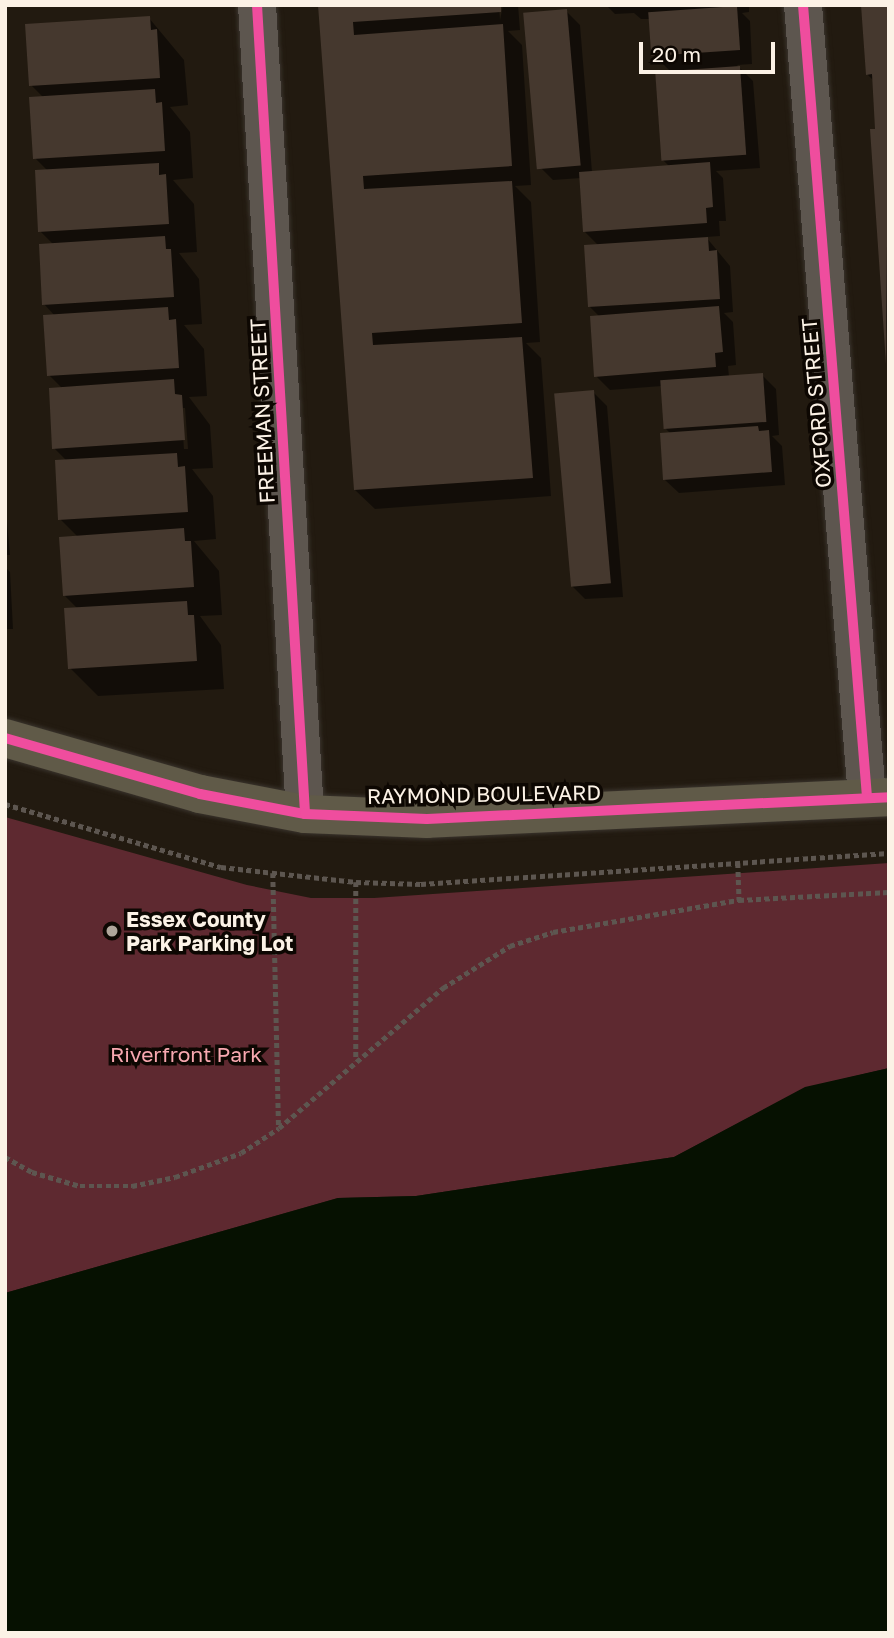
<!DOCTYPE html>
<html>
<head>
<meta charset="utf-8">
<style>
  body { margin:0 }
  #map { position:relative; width:894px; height:1638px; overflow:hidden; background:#221a10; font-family:"Golos Text",sans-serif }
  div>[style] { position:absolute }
  .green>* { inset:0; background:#5e2930 }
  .water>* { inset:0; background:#061101 }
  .shadow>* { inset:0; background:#0007 }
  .building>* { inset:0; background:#45382e; transform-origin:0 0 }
  .path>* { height:4.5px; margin-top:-2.25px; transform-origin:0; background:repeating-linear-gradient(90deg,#5d5650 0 5px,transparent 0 8.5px) }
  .roads { filter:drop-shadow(0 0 2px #3a342d) drop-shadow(0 0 2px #3a342d) }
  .minor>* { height:38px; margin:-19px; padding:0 19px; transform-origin:19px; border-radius:19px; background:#5d564f }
  .major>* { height:38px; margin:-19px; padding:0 19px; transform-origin:19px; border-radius:19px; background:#605a48 }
  .cycleway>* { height:10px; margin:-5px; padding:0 5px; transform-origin:5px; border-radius:5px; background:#ef4d9e }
  .dots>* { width:19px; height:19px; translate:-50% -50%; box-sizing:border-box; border:4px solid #0d0702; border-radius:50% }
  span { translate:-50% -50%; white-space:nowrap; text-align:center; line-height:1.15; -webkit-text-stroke:7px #0d0702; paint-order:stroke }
  .street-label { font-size:21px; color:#fcf2e6 }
  .poi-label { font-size:21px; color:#fcf2e6; font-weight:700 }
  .left { translate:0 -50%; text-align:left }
  .park-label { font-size:21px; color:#f8a8b0 }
  .frame { position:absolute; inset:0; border:7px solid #fcf2e6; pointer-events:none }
  .scale { position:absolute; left:639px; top:42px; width:136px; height:32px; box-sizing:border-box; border:4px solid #fcf2e6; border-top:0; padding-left:9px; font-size:21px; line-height:24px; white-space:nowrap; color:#fcf2e6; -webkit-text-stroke:5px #0d0702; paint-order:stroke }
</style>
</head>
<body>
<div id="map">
  <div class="green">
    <div style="clip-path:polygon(5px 817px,247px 885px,311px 898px,374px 898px,889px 863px,889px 1068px,805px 1088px,674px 1157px,416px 1196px,338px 1198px,5px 1293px)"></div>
  </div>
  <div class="water">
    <div style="clip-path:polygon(889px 1068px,889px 1633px,5px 1633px,5px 1293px,338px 1198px,416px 1196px,674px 1157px,805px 1087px)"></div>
  </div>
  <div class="shadow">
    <div style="clip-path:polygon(322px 5px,499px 5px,500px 20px,503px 5px,518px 5px,520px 30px,508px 31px,522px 45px,531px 185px,515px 186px,531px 202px,540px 342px,526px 343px,541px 358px,551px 496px,375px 509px,355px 490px)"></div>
    <div style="clip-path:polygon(606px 5px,749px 5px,749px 12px,742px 13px,750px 21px,752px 64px,737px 65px,753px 81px,760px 168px,716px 171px,723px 178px,726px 221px,719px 221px,720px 236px,706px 237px,730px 266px,733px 312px,724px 313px,733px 322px,736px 365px,728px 366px,729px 377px,762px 375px,776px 389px,779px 435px,772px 436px,782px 446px,785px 485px,679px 493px,665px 480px,671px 434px,666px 429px,662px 386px,610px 390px,596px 376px,600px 317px,590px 307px,599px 246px,585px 232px,581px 178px,553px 180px,539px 166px,566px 11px,580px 25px,592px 172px,670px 167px,663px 160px,671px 72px,654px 55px,651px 19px,641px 19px,634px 13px,615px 14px)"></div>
    <div style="clip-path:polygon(889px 5px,889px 364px,872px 131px,877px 131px,874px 81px,867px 74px)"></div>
    <div style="clip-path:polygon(evenodd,149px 18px,184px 60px,188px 105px,170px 107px,190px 132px,193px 178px,173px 180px,194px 204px,197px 252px,179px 253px,199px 279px,202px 324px,184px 325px,204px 349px,207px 396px,189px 397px,210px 425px,213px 468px,192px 469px,213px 496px,216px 539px,194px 541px,219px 571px,222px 615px,200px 616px,221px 645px,224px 689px,98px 696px,70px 668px,78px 609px,65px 596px,78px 537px,60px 519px,67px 461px,54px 448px,62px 388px,49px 375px,55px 316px,44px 304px,54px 245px,40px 231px,48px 171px,35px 158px,43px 97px,31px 85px,149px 18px,181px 408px,185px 408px,188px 449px,184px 449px,181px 408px)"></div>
    <div style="clip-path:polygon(593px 392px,607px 406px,623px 597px,585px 599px,571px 585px)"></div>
    <div style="clip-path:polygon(5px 500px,10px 555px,5px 555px)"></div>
    <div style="clip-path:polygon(5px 567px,10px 572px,13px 629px,5px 629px)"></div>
  </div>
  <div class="building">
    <div style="clip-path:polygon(318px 5px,501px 5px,501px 12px,353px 22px,354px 35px,503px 24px,512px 166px,363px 176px,364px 189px,512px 181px,522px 323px,372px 333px,373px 345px,522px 337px,533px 478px,354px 490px)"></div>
    <div style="clip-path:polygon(861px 5px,889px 5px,886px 364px,870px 129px,875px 129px,872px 74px,866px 75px)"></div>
    <div style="left:737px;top:6px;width:44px;height:89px;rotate:86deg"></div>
    <div style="left:567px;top:9px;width:157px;height:44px;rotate:85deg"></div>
    <div style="clip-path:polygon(150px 16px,151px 30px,157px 29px,160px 78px,29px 86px,25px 24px)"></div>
    <div style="left:740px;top:66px;width:89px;height:85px;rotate:86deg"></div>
    <div style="clip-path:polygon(155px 89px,156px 103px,162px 102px,165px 151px,33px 159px,29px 97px)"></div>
    <div style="clip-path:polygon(710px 162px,713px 207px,706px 208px,707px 223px,583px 232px,579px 172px)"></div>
    <div style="clip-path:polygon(159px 163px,159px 175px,166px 174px,169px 224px,38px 232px,35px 170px)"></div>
    <div style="clip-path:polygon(165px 236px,166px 249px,171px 249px,174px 297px,42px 305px,39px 244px)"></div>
    <div style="clip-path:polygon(708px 237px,709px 251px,717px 250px,720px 299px,588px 307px,584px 245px)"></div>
    <div style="clip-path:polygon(719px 306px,723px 352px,715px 353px,716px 367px,594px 377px,590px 316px)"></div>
    <div style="clip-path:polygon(168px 307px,169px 320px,176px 319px,179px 368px,47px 376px,43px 315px)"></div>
    <div style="left:763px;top:373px;width:49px;height:103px;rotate:86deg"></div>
    <div style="clip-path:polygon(174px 379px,175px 394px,182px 395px,185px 440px,52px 449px,49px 388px)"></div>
    <div style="left:594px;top:390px;width:194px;height:40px;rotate:85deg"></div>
    <div style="clip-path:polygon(758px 426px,759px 431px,769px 430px,772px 472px,663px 480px,660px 433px)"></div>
    <div style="clip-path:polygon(177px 453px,178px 467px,185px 466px,188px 512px,58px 520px,55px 460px)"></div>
    <div style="clip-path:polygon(184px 528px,185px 541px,191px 541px,194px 587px,63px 596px,59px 537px)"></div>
    <div style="clip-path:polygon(187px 601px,188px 615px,194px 615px,197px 661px,68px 669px,64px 608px)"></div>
  </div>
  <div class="path">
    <div style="left:5px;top:804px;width:225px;rotate:16.3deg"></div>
    <div style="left:221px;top:867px;width:136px;rotate:6.3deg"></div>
    <div style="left:356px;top:882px;width:65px;rotate:1.8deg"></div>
    <div style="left:421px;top:884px;width:469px;rotate:-3.8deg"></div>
    <div style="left:738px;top:863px;width:37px;rotate:88deg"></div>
    <div style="left:273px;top:873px;width:255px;rotate:88.7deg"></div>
    <div style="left:356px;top:882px;width:179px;rotate:90deg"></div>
    <div style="left:5px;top:1157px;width:31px;rotate:29deg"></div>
    <div style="left:32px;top:1172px;width:50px;rotate:16.3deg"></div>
    <div style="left:80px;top:1186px;width:52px"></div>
    <div style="left:132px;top:1186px;width:44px;rotate:-11.8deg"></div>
    <div style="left:175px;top:1177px;width:70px;rotate:-20deg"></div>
    <div style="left:241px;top:1153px;width:45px;rotate:-33.3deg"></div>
    <div style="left:279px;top:1128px;width:216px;rotate:-40.5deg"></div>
    <div style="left:443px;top:988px;width:79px;rotate:-32.1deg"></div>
    <div style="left:510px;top:946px;width:45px;rotate:-18deg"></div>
    <div style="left:553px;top:932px;width:189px;rotate:-9.8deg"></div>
    <div style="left:739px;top:900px;width:150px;rotate:-3.1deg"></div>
  </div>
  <div class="roads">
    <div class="minor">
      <div style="left:257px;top:5px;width:810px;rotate:86.6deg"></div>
      <div style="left:803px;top:5px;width:795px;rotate:85.38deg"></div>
    </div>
    <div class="major">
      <div style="left:5px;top:738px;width:203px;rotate:16deg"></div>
      <div style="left:200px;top:794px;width:107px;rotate:10.8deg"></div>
      <div style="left:305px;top:814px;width:122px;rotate:2.3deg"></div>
      <div style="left:427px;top:819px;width:463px;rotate:-2.7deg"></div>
    </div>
  </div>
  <div class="cycleway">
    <div style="left:257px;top:5px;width:810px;rotate:86.6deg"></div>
    <div style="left:803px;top:5px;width:795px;rotate:85.38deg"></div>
    <div style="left:5px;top:738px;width:203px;rotate:16deg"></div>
    <div style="left:200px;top:794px;width:107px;rotate:10.8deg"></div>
    <div style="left:305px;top:814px;width:122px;rotate:2.3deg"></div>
    <div style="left:427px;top:819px;width:463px;rotate:-2.7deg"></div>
  </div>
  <div class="dots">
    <div style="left:112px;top:931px;background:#b0a69b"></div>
  </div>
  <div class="street-label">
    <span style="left:816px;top:403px;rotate:-95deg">OXFORD STREET</span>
    <span style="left:262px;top:411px;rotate:-93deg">FREEMAN STREET</span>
    <span style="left:484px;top:794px;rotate:-1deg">RAYMOND BOULEVARD</span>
  </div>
  <div class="poi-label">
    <span class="left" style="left:126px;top:931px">Essex County<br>Park Parking Lot</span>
  </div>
  <div class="park-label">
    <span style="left:186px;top:1054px">Riverfront Park</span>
  </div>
  <div class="frame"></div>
  <div class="scale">20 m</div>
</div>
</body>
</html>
